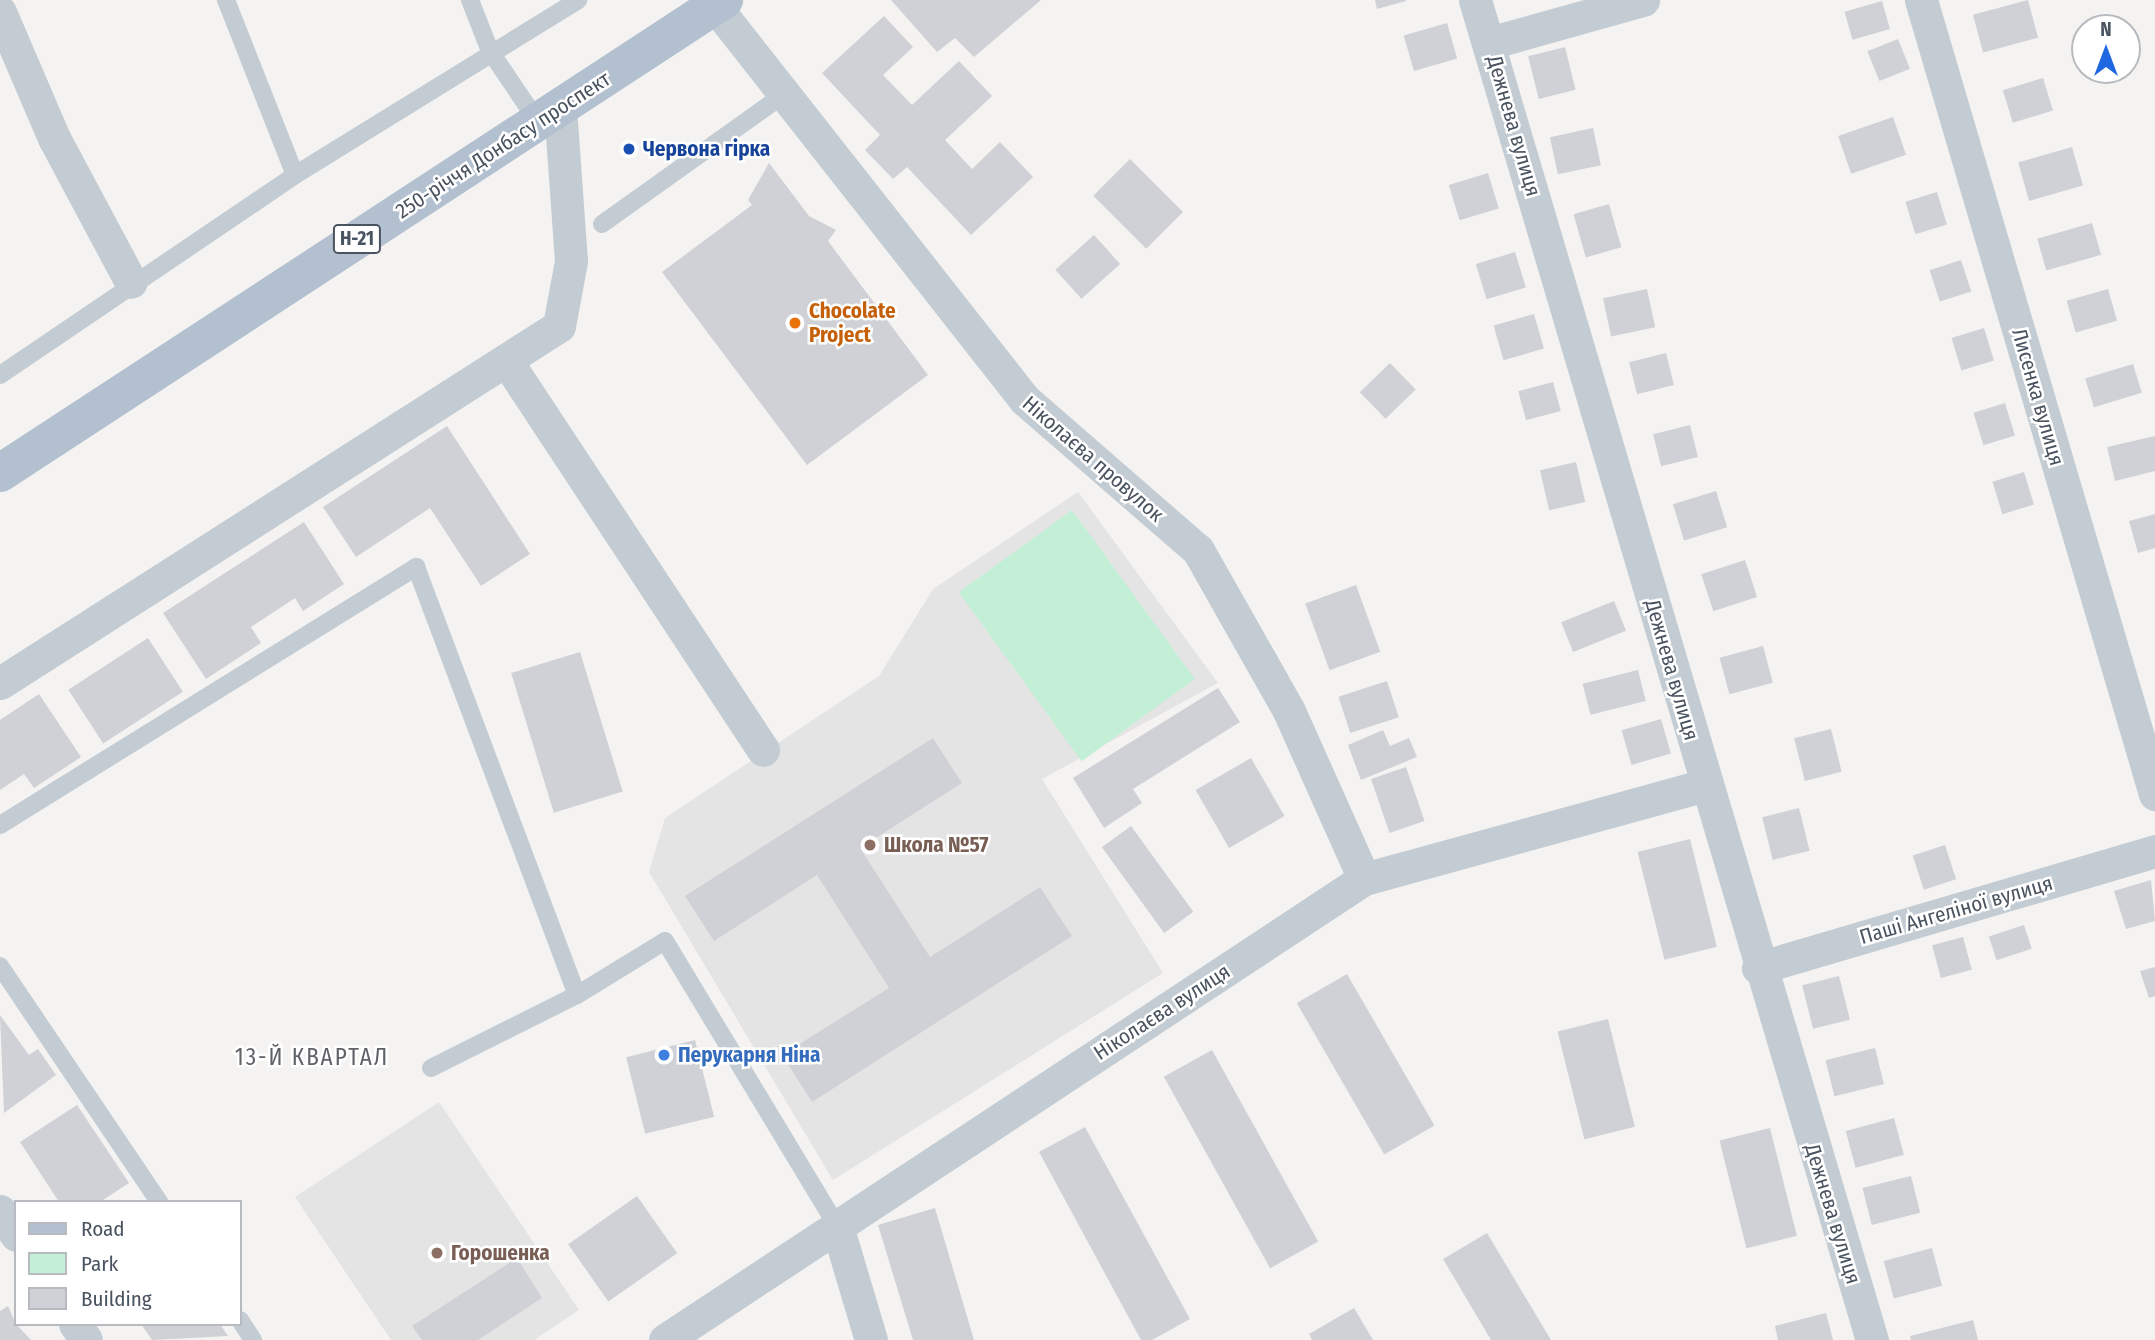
<!DOCTYPE html>
<html>
<head>
<meta charset="utf-8">
<style>
  body { margin:0 }
  #map { position:relative; width:2155px; height:1340px; overflow:hidden; background:#f4f3f2; font-family:"Fira Sans Condensed",sans-serif }
  div>[style] { position:absolute }
  .education>* { inset:0; background:#e5e4e4 }
  .green>* { inset:0; background:#c4efd7; transform-origin:0 0 }
  .building>* { inset:0; background:#cfd1d6; transform-origin:0 0 }
  .lane>* { height:18px; margin:-9px; padding:0 9px; transform-origin:9px; border-radius:9px; background:#c4ccd3 }
  .street>* { height:33px; margin:-16.5px; padding:0 16.5px; transform-origin:16.5px; border-radius:16.5px; background:#c4ccd3 }
  .primary>* { height:38px; margin:-19px; padding:0 19px; transform-origin:19px; border-radius:19px; background:#b3c0d0 }
  .dots>* { width:19px; height:19px; translate:-50% -50%; box-sizing:border-box; border:4px solid #fff; border-radius:50% }
  span { translate:-50% -50%; white-space:nowrap; text-align:center; line-height:1.15; -webkit-text-stroke:5px #fff; paint-order:stroke }
  .shield-label span { padding:2px 5px; background:#fff; border:2px solid; border-radius:5px; -webkit-text-stroke-width:0 }
  .shield-label { font-size:19px; color:#4a5460; font-weight:700 }
  .street-label { font-size:21px; color:#4a5460 }
  .transit-label { font-size:21px; color:#164399; font-weight:700 }
  .left { translate:0 -50%; text-align:left }
  .food-label { font-size:21px; color:#c56008; font-weight:700 }
  .education-label { font-size:21px; color:#785e54; font-weight:700 }
  .shop-label { font-size:21px; color:#366cbe; font-weight:700 }
  .neighbourhood-label { font-size:23px; color:#5f6267; letter-spacing:2px }
  .legend { position:absolute; left:14px; top:1200px; width:228px; height:126px; box-sizing:border-box; background:#fff; border:2px solid #b7bbbf; margin:0; padding:9px 12px; list-style:none; font-size:21px; color:#4a5460 }
  .legend li { display:flex; align-items:center; gap:14px; height:35px }
  .legend b { width:35px; border:2px solid #b7bbbf }
  .north { position:absolute; left:2071px; top:14px; width:70px; height:70px; box-sizing:border-box; background:#fff; border:2px solid #b7bbbf; border-radius:50%; rotate:0deg; font-size:19px; font-weight:700; line-height:28px; text-align:center; color:#4a5460 }
  .north::after { content:''; display:block; margin:auto; width:24px; height:32px; background:#2068e1; clip-path:polygon(50% 0,100% 100%,50% 72%,0 100%) }
</style>
</head>
<body>
<div id="map">
  <div class="education">
    <div style="clip-path:polygon(1078px 492px,1218px 683px,1042px 779px,1163px 973px,833px 1180px,649px 872px,665px 818px,879px 676px,933px 589px)"></div>
    <div style="clip-path:polygon(439px 1102px,579px 1310px,534px 1340px,391px 1340px,295px 1197px)"></div>
  </div>
  <div class="green">
    <div style="left:1072px;top:510px;width:209px;height:140px;rotate:54deg"></div>
  </div>
  <div class="building">
    <div style="clip-path:polygon(891px 0,1041px 0,974px 57px,955px 38px,937px 52px)"></div>
    <div style="clip-path:polygon(1375px 0,1406px 0,1406px 1px,1377px 9px)"></div>
    <div style="left:2028px;top:0;width:39px;height:57px;rotate:75deg"></div>
    <div style="left:1882px;top:1px;width:29px;height:39px;rotate:74deg"></div>
    <div style="clip-path:polygon(884px 16px,913px 47px,883px 75px,912px 105px,959px 61px,992px 96px,945px 140px,972px 169px,1000px 142px,1033px 177px,971px 235px,907px 167px,893px 179px,865px 150px,880px 135px,822px 73px)"></div>
    <div style="left:1447px;top:23px;width:37px;height:45px;rotate:74deg"></div>
    <div style="left:1898px;top:39px;width:32px;height:33px;rotate:68deg"></div>
    <div style="left:1565px;top:47px;width:44px;height:38px;rotate:76deg"></div>
    <div style="left:2043px;top:78px;width:34px;height:42px;rotate:73deg"></div>
    <div style="left:1893px;top:117px;width:40px;height:58px;rotate:71deg"></div>
    <div style="left:1593px;top:128px;width:38px;height:44px;rotate:78deg"></div>
    <div style="left:2072px;top:147px;width:40px;height:56px;rotate:74deg"></div>
    <div style="left:1130px;top:159px;width:75px;height:52px;rotate:45deg"></div>
    <div style="clip-path:polygon(769px 163px,809px 216px,836px 230px,828px 241px,928px 375px,807px 465px,662px 272px,752px 205px,748px 200px)"></div>
    <div style="left:1488px;top:173px;width:37px;height:41px;rotate:73deg"></div>
    <div style="left:1937px;top:192px;width:34px;height:33px;rotate:73deg"></div>
    <div style="left:1609px;top:204px;width:45px;height:37px;rotate:74deg"></div>
    <div style="left:2092px;top:223px;width:33px;height:57px;rotate:74deg"></div>
    <div style="left:1094px;top:235px;width:39px;height:52px;rotate:48deg"></div>
    <div style="left:1515px;top:252px;width:37px;height:41px;rotate:73deg"></div>
    <div style="left:1961px;top:260px;width:33px;height:33px;rotate:72deg"></div>
    <div style="left:1647px;top:289px;width:39px;height:45px;rotate:78deg"></div>
    <div style="left:2108px;top:289px;width:33px;height:43px;rotate:74deg"></div>
    <div style="left:1534px;top:314px;width:36px;height:42px;rotate:74deg"></div>
    <div style="left:1984px;top:328px;width:34px;height:34px;rotate:73deg"></div>
    <div style="left:1666px;top:353px;width:33px;height:38px;rotate:76deg"></div>
    <div style="left:1390px;top:363px;width:37px;height:42px;rotate:46deg"></div>
    <div style="left:2133px;top:364px;width:30px;height:50px;rotate:73deg"></div>
    <div style="left:1553px;top:382px;width:30px;height:36px;rotate:75deg"></div>
    <div style="left:2005px;top:403px;width:34px;height:33px;rotate:73deg"></div>
    <div style="left:1690px;top:425px;width:33px;height:38px;rotate:76deg"></div>
    <div style="clip-path:polygon(447px 426px,530px 554px,481px 586px,430px 508px,356px 557px,323px 507px)"></div>
    <div style="clip-path:polygon(2155px 436px,2155px 471px,2115px 481px,2107px 447px)"></div>
    <div style="left:1576px;top:462px;width:41px;height:37px;rotate:77deg"></div>
    <div style="left:2024px;top:472px;width:34px;height:33px;rotate:73deg"></div>
    <div style="left:1716px;top:491px;width:38px;height:45px;rotate:73deg"></div>
    <div style="clip-path:polygon(2155px 514px,2155px 548px,2138px 553px,2129px 521px)"></div>
    <div style="clip-path:polygon(304px 522px,344px 584px,303px 611px,295px 598px,251px 627px,261px 643px,206px 679px,163px 613px)"></div>
    <div style="left:1745px;top:560px;width:39px;height:46px;rotate:72deg"></div>
    <div style="left:1356px;top:585px;width:71px;height:54px;rotate:70deg"></div>
    <div style="left:1614px;top:601px;width:32px;height:57px;rotate:68deg"></div>
    <div style="left:148px;top:638px;width:64px;height:95px;rotate:57deg"></div>
    <div style="left:1763px;top:646px;width:38px;height:45px;rotate:75deg"></div>
    <div style="left:580px;top:652px;width:146px;height:72px;rotate:73deg"></div>
    <div style="left:1638px;top:670px;width:32px;height:57px;rotate:76deg"></div>
    <div style="left:1387px;top:681px;width:38px;height:51px;rotate:72deg"></div>
    <div style="clip-path:polygon(1218px 688px,1240px 722px,1133px 789px,1142px 803px,1104px 828px,1073px 778px)"></div>
    <div style="clip-path:polygon(39px 694px,81px 757px,34px 788px,24px 774px,0 790px,0 720px)"></div>
    <div style="left:1661px;top:719px;width:36px;height:41px;rotate:74deg"></div>
    <div style="left:1831px;top:729px;width:44px;height:38px;rotate:76deg"></div>
    <div style="clip-path:polygon(1383px 730px,1390px 746px,1409px 738px,1417px 757px,1361px 780px,1348px 745px)"></div>
    <div style="clip-path:polygon(933px 738px,962px 783px,860px 848px,930px 957px,1040px 887px,1072px 936px,812px 1102px,782px 1055px,889px 988px,817px 875px,714px 941px,685px 896px)"></div>
    <div style="left:1251px;top:758px;width:67px;height:64px;rotate:60deg"></div>
    <div style="left:1406px;top:767px;width:57px;height:37px;rotate:71deg"></div>
    <div style="left:1799px;top:808px;width:44px;height:38px;rotate:76deg"></div>
    <div style="left:1131px;top:826px;width:106px;height:36px;rotate:54deg"></div>
    <div style="left:1690px;top:839px;width:111px;height:54px;rotate:76deg"></div>
    <div style="left:1945px;top:845px;width:36px;height:34px;rotate:72deg"></div>
    <div style="clip-path:polygon(2151px 880px,2155px 921px,2126px 929px,2114px 891px)"></div>
    <div style="left:2024px;top:925px;width:25px;height:37px;rotate:72deg"></div>
    <div style="left:1963px;top:937px;width:34px;height:32px;rotate:75deg"></div>
    <div style="clip-path:polygon(2155px 967px,2155px 996px,2149px 998px,2140px 971px)"></div>
    <div style="left:1347px;top:974px;width:175px;height:58px;rotate:60deg"></div>
    <div style="left:1839px;top:976px;width:45px;height:38px;rotate:76deg"></div>
    <div style="clip-path:polygon(0 1015px,29px 1055px,38px 1049px,56px 1075px,4px 1113px)"></div>
    <div style="left:1608px;top:1019px;width:111px;height:52px;rotate:76deg"></div>
    <div style="left:695px;top:1040px;width:79px;height:71px;rotate:76deg"></div>
    <div style="left:1875px;top:1048px;width:37px;height:51px;rotate:76deg"></div>
    <div style="left:1212px;top:1050px;width:219px;height:55px;rotate:61deg"></div>
    <div style="clip-path:polygon(77px 1105px,129px 1183px,100px 1202px,59px 1202px,20px 1142px)"></div>
    <div style="left:1894px;top:1118px;width:38px;height:50px;rotate:75deg"></div>
    <div style="clip-path:polygon(1085px 1127px,1190px 1319px,1152px 1340px,1141px 1340px,1039px 1152px)"></div>
    <div style="left:1770px;top:1128px;width:111px;height:52px;rotate:76deg"></div>
    <div style="left:1911px;top:1176px;width:38px;height:50px;rotate:76deg"></div>
    <div style="left:637px;top:1196px;width:70px;height:84px;rotate:55deg"></div>
    <div style="clip-path:polygon(935px 1208px,974px 1340px,913px 1340px,878px 1225px)"></div>
    <div style="clip-path:polygon(1487px 1233px,1551px 1340px,1491px 1340px,1443px 1259px)"></div>
    <div style="left:1932px;top:1248px;width:39px;height:50px;rotate:75deg"></div>
    <div style="clip-path:polygon(517px 1258px,542px 1298px,478px 1340px,422px 1340px,412px 1326px)"></div>
    <div style="clip-path:polygon(8px 1306px,16px 1324px,31px 1340px,0 1340px,0 1311px)"></div>
    <div style="clip-path:polygon(1354px 1308px,1373px 1340px,1312px 1340px,1309px 1334px)"></div>
    <div style="clip-path:polygon(1826px 1313px,1833px 1340px,1778px 1340px,1775px 1326px)"></div>
    <div style="clip-path:polygon(1973px 1320px,1978px 1340px,1911px 1340px,1910px 1336px)"></div>
    <div style="clip-path:polygon(141px 1324px,220px 1324px,228px 1336px,152px 1340px)"></div>
  </div>
  <div class="lane">
    <div style="left:226px;top:0;width:188px;rotate:68.5deg"></div>
    <div style="left:470px;top:0;width:55px;rotate:68.6deg"></div>
    <div style="left:490px;top:51px;width:86px;rotate:55.9deg"></div>
    <div style="left:602px;top:224px;width:222px;rotate:-35.5deg"></div>
    <div style="left:0;top:375px;width:356px;rotate:-34.1deg"></div>
    <div style="left:295px;top:175px;width:333px;rotate:-31.7deg"></div>
    <div style="left:0;top:825px;width:490px;rotate:-31.8deg"></div>
    <div style="left:416px;top:567px;width:457px;rotate:69.4deg"></div>
    <div style="left:577px;top:995px;width:103px;rotate:-31.5deg"></div>
    <div style="left:665px;top:941px;width:333px;rotate:58.9deg"></div>
    <div style="left:0;top:966px;width:285px;rotate:56deg"></div>
    <div style="left:431px;top:1068px;width:163px;rotate:-26.6deg"></div>
    <div style="left:240px;top:1320px;width:24px;rotate:57deg"></div>
  </div>
  <div class="street">
    <div style="left:1475px;top:0;width:1398px;rotate:73.5deg"></div>
    <div style="left:1921px;top:0;width:828px;rotate:73.58deg"></div>
    <div style="left:715px;top:6px;width:500px;rotate:51.8deg"></div>
    <div style="left:1024px;top:399px;width:230px;rotate:41deg"></div>
    <div style="left:1198px;top:550px;width:185px;rotate:60.5deg"></div>
    <div style="left:1289px;top:711px;width:184px;rotate:65.9deg"></div>
    <div style="left:0;top:12px;width:137px;rotate:66.8deg"></div>
    <div style="left:54px;top:138px;width:163px;rotate:61.9deg"></div>
    <div style="left:1489px;top:43px;width:160px;rotate:-15.6deg"></div>
    <div style="left:506px;top:360px;width:467px;rotate:56.6deg"></div>
    <div style="left:0;top:683px;width:663px;rotate:-32.56deg"></div>
    <div style="left:559px;top:326px;width:66px;rotate:-79.5deg"></div>
    <div style="left:571px;top:261px;width:152px;rotate:-94.1deg"></div>
    <div style="left:1758px;top:968px;width:414px;rotate:-16.4deg"></div>
    <div style="left:0;top:1211px;width:29px;rotate:56deg"></div>
    <div style="left:837px;top:1226px;width:119px;rotate:73.4deg"></div>
    <div style="left:75px;top:1324px;width:19px;rotate:55deg"></div>
    <div style="left:665px;top:1340px;width:837px;rotate:-33.41deg"></div>
    <div style="left:1364px;top:879px;width:355px;rotate:-15.4deg"></div>
  </div>
  <div class="primary">
    <div style="left:0;top:473px;width:865px;rotate:-33.16deg"></div>
  </div>
  <div class="dots">
    <div style="left:629px;top:149px;background:#1a4fb4"></div>
    <div style="left:795px;top:323px;background:#e8710a"></div>
    <div style="left:870px;top:845px;background:#8d6e63"></div>
    <div style="left:664px;top:1055px;background:#3f7fe0"></div>
    <div style="left:437px;top:1253px;background:#8d6e63"></div>
  </div>
  <div class="shield-label">
    <span style="left:357px;top:239px">Н-21</span>
  </div>
  <div class="street-label">
    <span style="left:1514px;top:126px;rotate:74deg">Дежнева вулиця</span>
    <span style="left:503px;top:145px;rotate:-33deg">250-річчя Донбасу проспект</span>
    <span style="left:2038px;top:397px;rotate:74deg">Лисенка вулиця</span>
    <span style="left:1093px;top:459px;rotate:41deg">Ніколаєва провулок</span>
    <span style="left:1672px;top:670px;rotate:74deg">Дежнева вулиця</span>
    <span style="left:1956px;top:910px;rotate:-16deg">Паші Ангеліної вулиця</span>
    <span style="left:1162px;top:1012px;rotate:-33deg">Ніколаєва вулиця</span>
    <span style="left:1833px;top:1214px;rotate:73deg">Дежнева вулиця</span>
  </div>
  <div class="transit-label">
    <span class="left" style="left:643px;top:149px">Червона гірка</span>
  </div>
  <div class="food-label">
    <span class="left" style="left:809px;top:323px">Chocolate<br>Project</span>
  </div>
  <div class="education-label">
    <span class="left" style="left:884px;top:845px">Школа №57</span>
    <span class="left" style="left:451px;top:1253px">Горошенка</span>
  </div>
  <div class="shop-label">
    <span class="left" style="left:678px;top:1055px">Перукарня Ніна</span>
  </div>
  <div class="neighbourhood-label">
    <span style="left:312px;top:1057px">13-Й КВАРТАЛ</span>
  </div>
  <ul class="legend">
  <li><b style="height:9px;background:#b3c0d0"></b>Road</li>
  <li><b style="height:19px;background:#c4efd7"></b>Park</li>
  <li><b style="height:19px;background:#cfd1d6"></b>Building</li>
  </ul>
  <div class="north">N</div>
</div>
</body>
</html>
